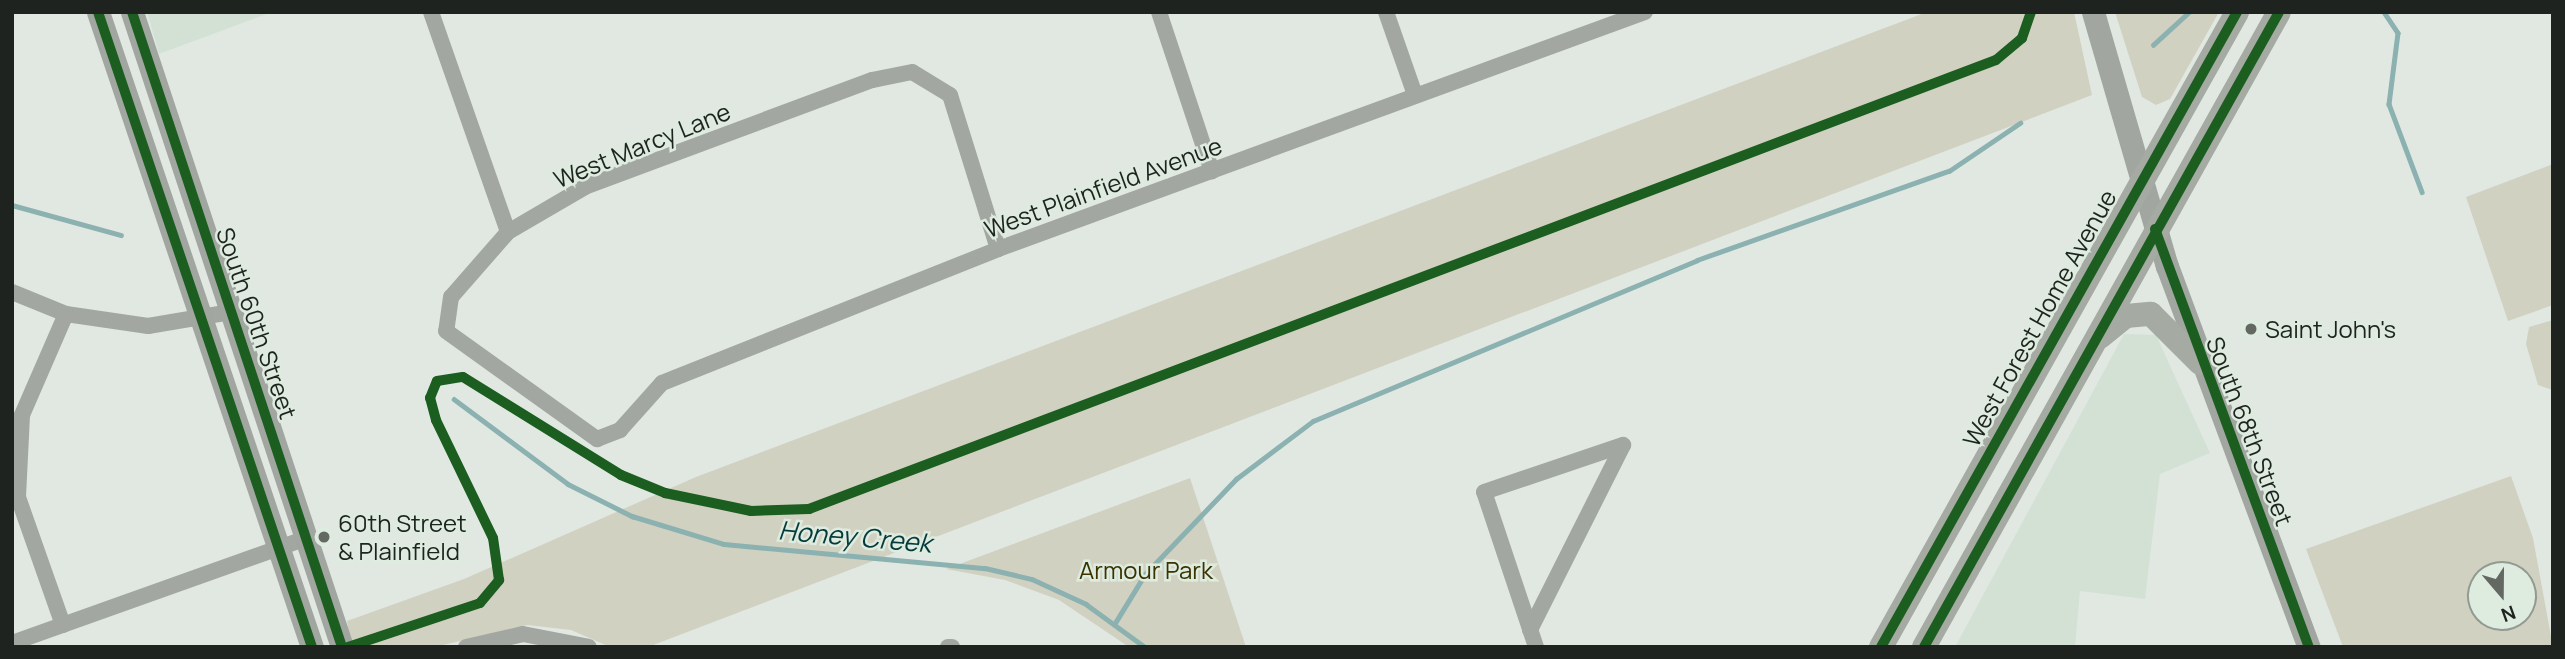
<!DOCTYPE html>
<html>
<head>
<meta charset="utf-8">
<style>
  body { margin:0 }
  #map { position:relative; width:2565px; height:659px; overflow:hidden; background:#e1e8e2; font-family:Manrope,sans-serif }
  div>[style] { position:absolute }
  .built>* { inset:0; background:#d3e1d5 }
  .green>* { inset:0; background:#d1d1c1 }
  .stream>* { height:4.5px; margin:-2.25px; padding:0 2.25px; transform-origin:2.25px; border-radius:2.25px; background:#8bb1b0 }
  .street>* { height:16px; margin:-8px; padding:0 8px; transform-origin:8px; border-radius:8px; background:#a3a7a1 }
  .secondary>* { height:23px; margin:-11.5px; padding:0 11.5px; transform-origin:11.5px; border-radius:11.5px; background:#a1a6a0 }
  .primary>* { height:24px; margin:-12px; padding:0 12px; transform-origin:12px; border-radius:12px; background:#a5aaa2 }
  .cycleway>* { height:10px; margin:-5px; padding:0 5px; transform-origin:5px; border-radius:5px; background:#1b5e20 }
  .dots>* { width:19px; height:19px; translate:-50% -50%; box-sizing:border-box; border:4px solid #deebdf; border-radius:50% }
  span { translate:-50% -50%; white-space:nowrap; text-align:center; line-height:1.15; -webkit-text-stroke:5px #deebdf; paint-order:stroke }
  .street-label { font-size:24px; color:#1f231f }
  .poi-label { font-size:24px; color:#1f231f }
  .left { translate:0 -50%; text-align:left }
  .park-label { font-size:24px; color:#3b3200 }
  .water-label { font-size:26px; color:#053a3c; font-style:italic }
  .frame { position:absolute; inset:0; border:14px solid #1f231f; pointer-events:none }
  .north { position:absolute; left:2467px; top:561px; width:70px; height:70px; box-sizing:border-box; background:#deebdf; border:2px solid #929b92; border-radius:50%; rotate:160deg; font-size:19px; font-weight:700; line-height:28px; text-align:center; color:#1f231f }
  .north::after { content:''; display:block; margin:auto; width:24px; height:32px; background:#636863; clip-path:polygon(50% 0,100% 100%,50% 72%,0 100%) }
</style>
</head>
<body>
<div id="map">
  <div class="built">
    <div style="clip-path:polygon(147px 12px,272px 12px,159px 54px)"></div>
    <div style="clip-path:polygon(2124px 334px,2156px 335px,2210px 453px,2160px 474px,2145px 599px,2080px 591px,2075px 647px,1955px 647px)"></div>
  </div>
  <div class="green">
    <div style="clip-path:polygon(1927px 12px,2074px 12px,2092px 95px,648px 647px,610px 647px,571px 630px,527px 625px,435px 647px,351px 647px,347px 621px,464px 579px,696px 477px)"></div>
    <div style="clip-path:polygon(2115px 12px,2219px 12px,2170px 99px,2156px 105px,2142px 97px)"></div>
    <div style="clip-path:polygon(2553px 164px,2553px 305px,2508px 321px,2466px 197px)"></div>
    <div style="clip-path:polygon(2553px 320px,2553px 390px,2538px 385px,2526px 344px,2529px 327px)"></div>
    <div style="clip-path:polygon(evenodd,2511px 476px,2533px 538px,2553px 647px,2343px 647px,2306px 549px,2511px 476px,2523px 575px,2523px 617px,2481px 617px,2481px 575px,2523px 575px)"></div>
    <div style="clip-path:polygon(1190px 478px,1246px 647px,1129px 647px,1059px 600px,1005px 580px,946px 569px)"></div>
  </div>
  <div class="stream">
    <div style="left:2384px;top:12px;width:25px;rotate:56deg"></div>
    <div style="left:2398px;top:33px;width:72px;rotate:97.2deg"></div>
    <div style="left:2389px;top:104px;width:94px;rotate:69.4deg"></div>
    <div style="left:2153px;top:45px;width:49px;rotate:-42.5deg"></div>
    <div style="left:12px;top:205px;width:113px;rotate:15.4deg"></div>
    <div style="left:454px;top:399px;width:142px;rotate:36.7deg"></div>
    <div style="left:568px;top:484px;width:72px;rotate:26.6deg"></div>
    <div style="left:632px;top:516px;width:96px;rotate:16.9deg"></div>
    <div style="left:724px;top:544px;width:262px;rotate:5.3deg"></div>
    <div style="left:985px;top:568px;width:48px;rotate:13.2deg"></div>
    <div style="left:1032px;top:579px;width:60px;rotate:24.8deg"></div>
    <div style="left:1086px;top:604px;width:73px;rotate:36.1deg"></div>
    <div style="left:1115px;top:623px;width:57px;rotate:-58.5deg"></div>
    <div style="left:1145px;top:574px;width:132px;rotate:-46.2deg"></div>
    <div style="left:1236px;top:479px;width:96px;rotate:-37deg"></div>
    <div style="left:1313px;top:421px;width:416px;rotate:-22.7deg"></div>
    <div style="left:1697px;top:260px;width:267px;rotate:-19.5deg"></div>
    <div style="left:1949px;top:171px;width:86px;rotate:-34.1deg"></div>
  </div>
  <div class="street">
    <div style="left:431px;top:12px;width:233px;rotate:70.7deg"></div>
    <div style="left:1159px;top:12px;width:168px;rotate:71.6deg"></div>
    <div style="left:1386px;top:12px;width:88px;rotate:70.7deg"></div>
    <div style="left:998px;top:249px;width:161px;rotate:-107.3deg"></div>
    <div style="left:950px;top:95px;width:44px;rotate:-148.8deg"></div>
    <div style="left:912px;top:72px;width:41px;rotate:168.7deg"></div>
    <div style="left:872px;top:80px;width:306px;rotate:159.6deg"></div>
    <div style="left:585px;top:187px;width:89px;rotate:149.7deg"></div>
    <div style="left:508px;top:232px;width:86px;rotate:131.2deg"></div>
    <div style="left:451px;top:297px;width:34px;rotate:98deg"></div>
    <div style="left:446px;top:331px;width:186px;rotate:35.6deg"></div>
    <div style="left:597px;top:439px;width:25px;rotate:-21deg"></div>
    <div style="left:620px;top:430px;width:63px;rotate:-48.2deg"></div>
    <div style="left:662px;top:383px;width:362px;rotate:-21.7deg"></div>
    <div style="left:998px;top:249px;width:689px;rotate:-20.12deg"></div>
    <div style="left:12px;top:292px;width:58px;rotate:22.2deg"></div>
    <div style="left:66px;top:314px;width:83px;rotate:8.3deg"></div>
    <div style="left:148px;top:326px;width:84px;rotate:-9.6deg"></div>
    <div style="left:63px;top:625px;width:136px;rotate:-109.4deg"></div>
    <div style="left:18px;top:497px;width:82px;rotate:-87.2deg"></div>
    <div style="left:22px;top:415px;width:110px;rotate:-66.5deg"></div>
    <div style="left:1530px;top:630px;width:207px;rotate:-63.3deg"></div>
    <div style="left:12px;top:643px;width:313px;rotate:-19.6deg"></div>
    <div style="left:466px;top:647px;width:58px;rotate:-12.8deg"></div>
    <div style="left:523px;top:634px;width:67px;rotate:11.1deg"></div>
    <div style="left:948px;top:647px;width:4px"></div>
    <div style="left:1536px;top:647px;width:163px;rotate:-108.5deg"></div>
    <div style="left:1484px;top:492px;width:147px;rotate:-18.7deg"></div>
  </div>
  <div class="secondary">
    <div style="left:98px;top:12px;width:670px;rotate:71.38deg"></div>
    <div style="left:132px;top:12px;width:669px;rotate:71.7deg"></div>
    <div style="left:2093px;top:12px;width:265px;rotate:73.8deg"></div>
    <div style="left:2167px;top:266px;width:407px;rotate:69.6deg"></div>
  </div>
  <div class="primary">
    <div style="left:2100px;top:337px;width:33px;rotate:-39deg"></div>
    <div style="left:2126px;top:316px;width:25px;rotate:-5deg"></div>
    <div style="left:2151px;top:314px;width:69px;rotate:45deg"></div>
    <div style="left:1881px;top:647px;width:728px;rotate:-60.72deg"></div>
    <div style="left:1924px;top:647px;width:727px;rotate:-60.79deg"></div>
  </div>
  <div class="cycleway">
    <div style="left:98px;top:12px;width:670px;rotate:71.38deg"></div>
    <div style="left:132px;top:12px;width:669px;rotate:71.7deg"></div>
    <div style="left:2155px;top:229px;width:445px;rotate:69.8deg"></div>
    <div style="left:348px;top:647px;width:139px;rotate:-18.4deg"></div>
    <div style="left:480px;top:603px;width:30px;rotate:-50deg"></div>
    <div style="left:499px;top:580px;width:42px;rotate:-98.1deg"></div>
    <div style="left:493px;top:538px;width:131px;rotate:-115.8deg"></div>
    <div style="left:436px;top:420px;width:23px;rotate:-105deg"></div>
    <div style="left:430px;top:398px;width:18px;rotate:-68deg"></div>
    <div style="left:437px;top:381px;width:26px;rotate:-9deg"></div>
    <div style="left:463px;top:377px;width:186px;rotate:31.8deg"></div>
    <div style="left:621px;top:475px;width:48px;rotate:22.2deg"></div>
    <div style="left:665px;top:493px;width:88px;rotate:11.8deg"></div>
    <div style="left:751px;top:511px;width:58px;rotate:-2deg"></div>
    <div style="left:809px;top:509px;width:1269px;rotate:-20.72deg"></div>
    <div style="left:1996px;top:60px;width:34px;rotate:-40deg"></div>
    <div style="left:2022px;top:38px;width:28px;rotate:-71deg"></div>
    <div style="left:1881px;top:647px;width:728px;rotate:-60.72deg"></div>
    <div style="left:1924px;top:647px;width:727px;rotate:-60.79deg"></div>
  </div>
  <div class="dots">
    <div style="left:2251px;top:329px;background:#636863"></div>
    <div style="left:324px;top:537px;background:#636863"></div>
  </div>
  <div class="street-label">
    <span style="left:642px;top:145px;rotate:-22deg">West Marcy Lane</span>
    <span style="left:1103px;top:187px;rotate:-20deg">West Plainfield Avenue</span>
    <span style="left:2039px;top:318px;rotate:-61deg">West Forest Home Avenue</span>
    <span style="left:257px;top:323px;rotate:71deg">South 60th Street</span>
    <span style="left:2250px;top:431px;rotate:69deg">South 68th Street</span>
  </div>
  <div class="poi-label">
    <span class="left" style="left:2265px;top:329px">Saint John's</span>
    <span class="left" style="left:338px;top:537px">60th Street<br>&amp; Plainfield</span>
  </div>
  <div class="park-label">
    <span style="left:1146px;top:570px">Armour Park</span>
  </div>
  <div class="water-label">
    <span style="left:855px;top:537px;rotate:5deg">Honey Creek</span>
  </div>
  <div class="frame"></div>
  <div class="north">N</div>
</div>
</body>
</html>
